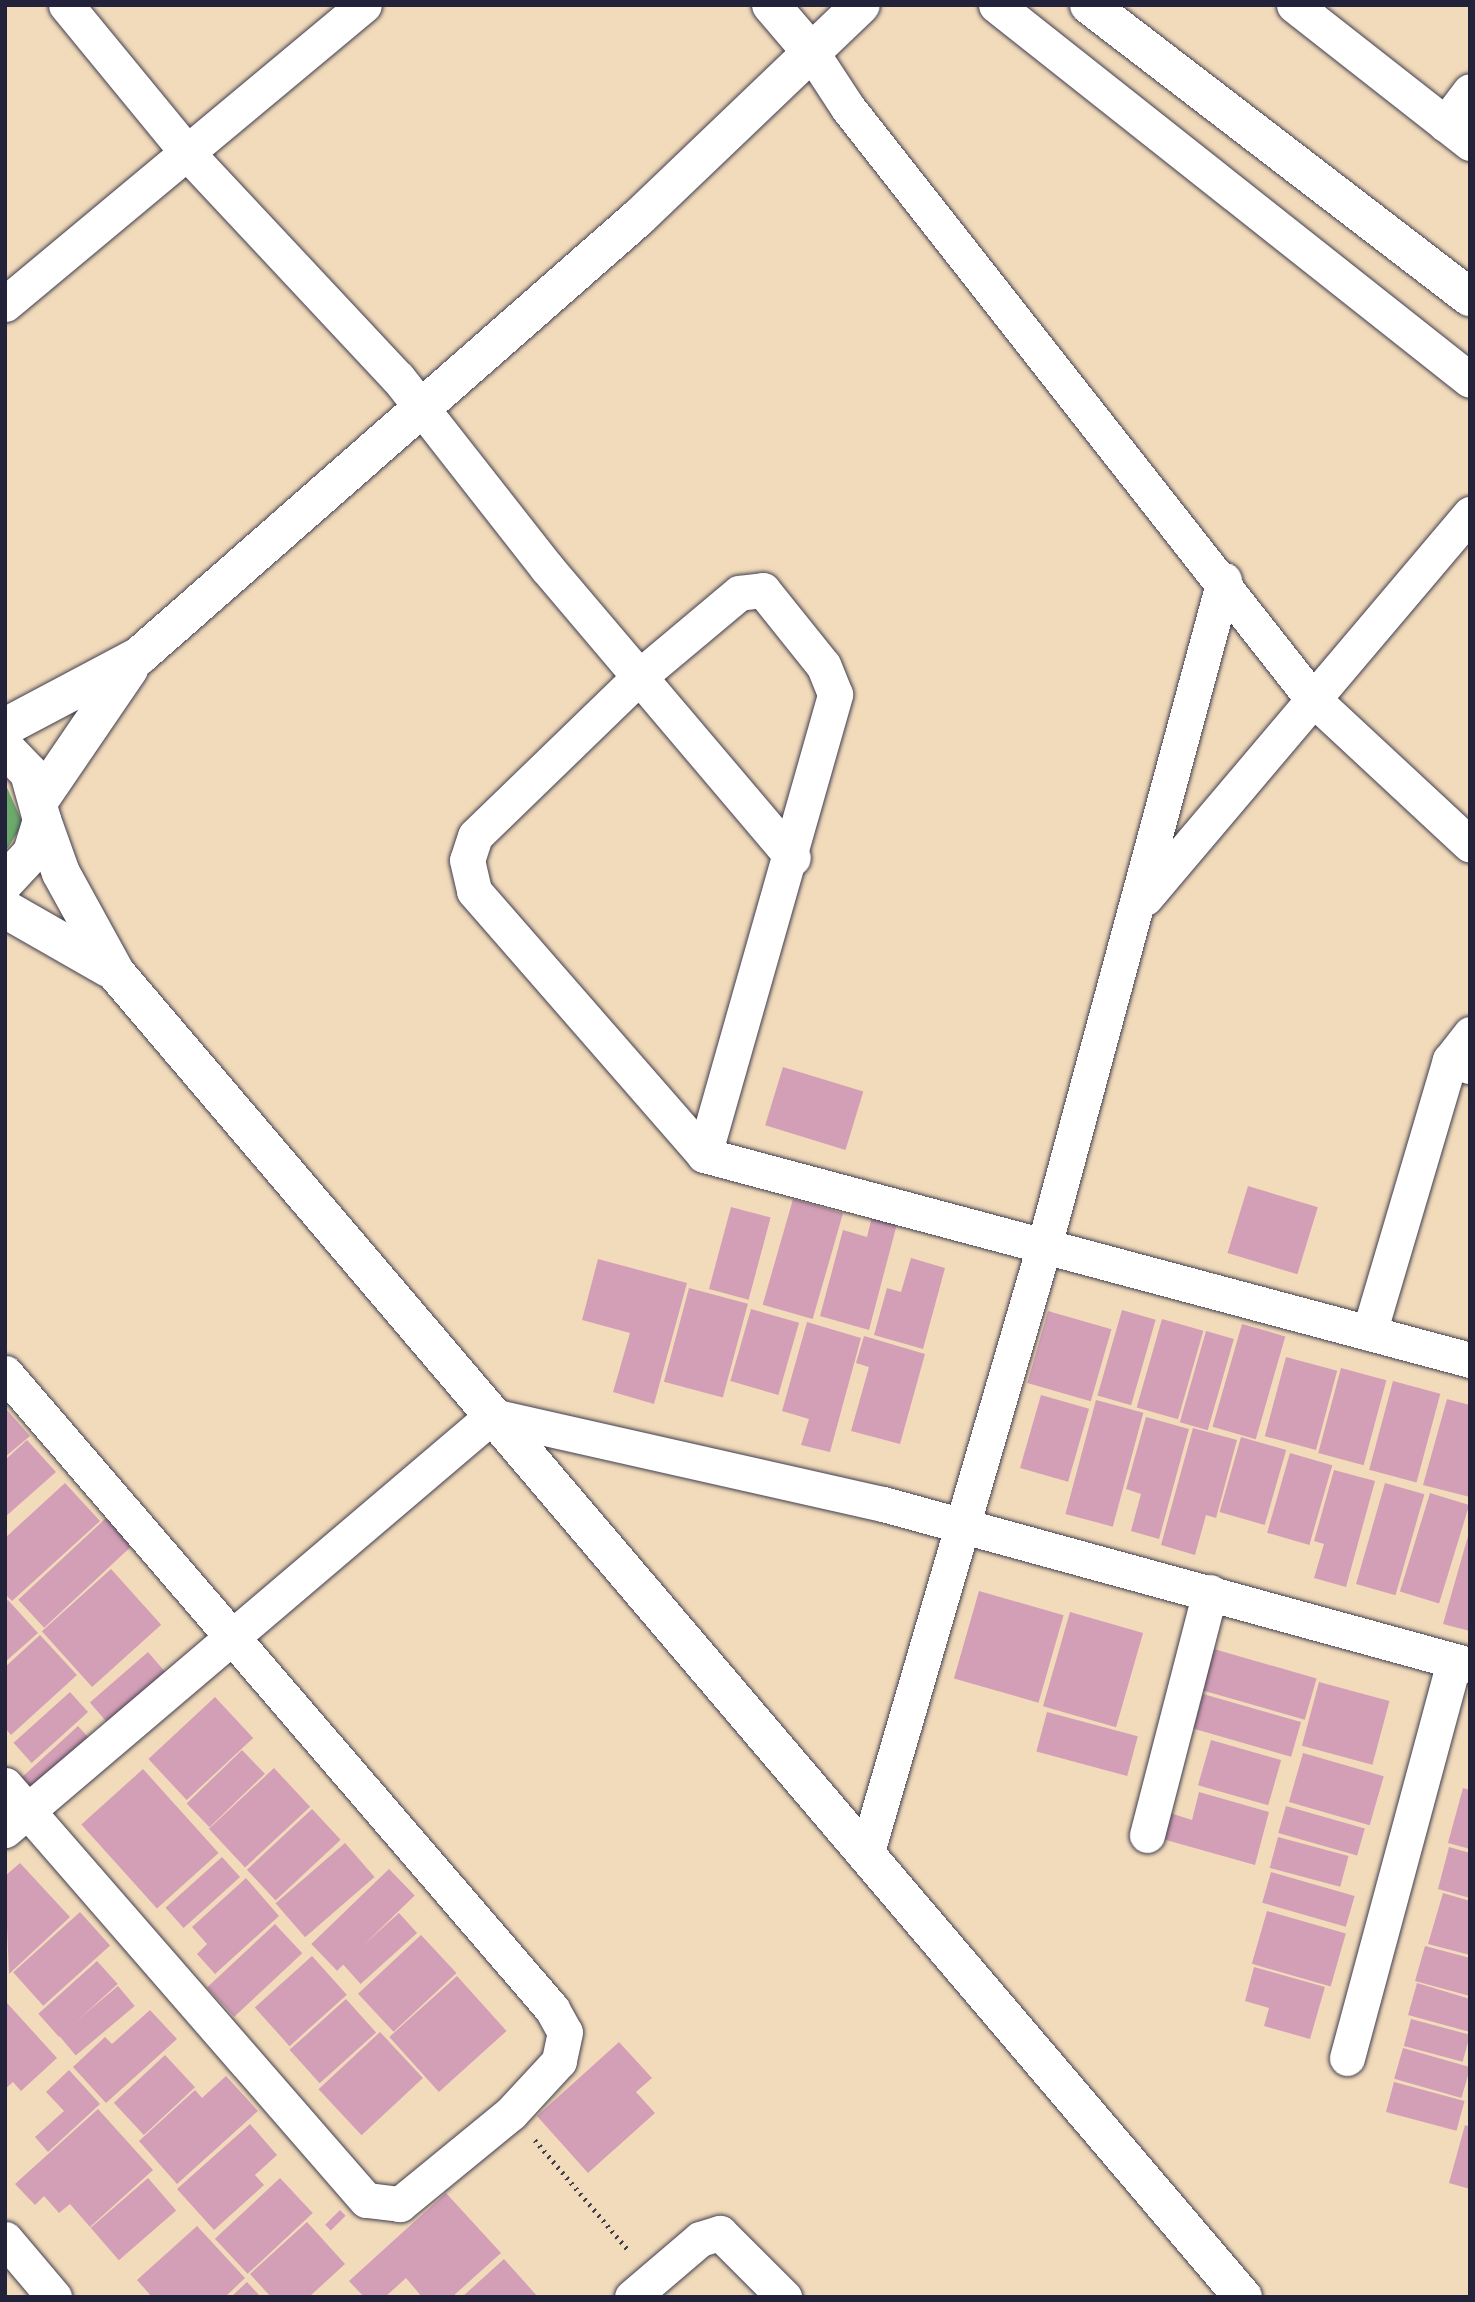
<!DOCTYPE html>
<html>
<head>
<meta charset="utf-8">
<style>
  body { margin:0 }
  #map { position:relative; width:1475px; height:2302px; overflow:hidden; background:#f2dbbb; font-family:"Balsamiq Sans",sans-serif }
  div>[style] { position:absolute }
  .forest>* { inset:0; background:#6caa6c }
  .building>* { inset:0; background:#d39fb6; transform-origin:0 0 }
  .path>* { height:4.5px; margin-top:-2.25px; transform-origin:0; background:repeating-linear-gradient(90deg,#413e4e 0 2px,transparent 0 7px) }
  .roads { filter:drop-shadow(0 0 2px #413e4e) drop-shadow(0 0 2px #413e4e) }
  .minor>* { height:35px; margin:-17.5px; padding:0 17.5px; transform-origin:17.5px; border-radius:17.5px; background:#fff }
  .tertiary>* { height:38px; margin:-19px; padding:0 19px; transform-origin:19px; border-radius:19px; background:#fff }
  .secondary>* { height:38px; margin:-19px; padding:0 19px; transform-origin:19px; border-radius:19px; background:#fff }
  span { translate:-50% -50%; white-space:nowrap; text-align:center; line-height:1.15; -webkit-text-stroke:5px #f6f6f2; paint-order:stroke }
  .frame { position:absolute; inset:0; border:7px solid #22223b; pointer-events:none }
</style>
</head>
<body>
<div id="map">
  <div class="forest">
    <div style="clip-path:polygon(5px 783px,23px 824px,5px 852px)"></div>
  </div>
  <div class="building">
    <div style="left:783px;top:1067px;width:84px;height:61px;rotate:17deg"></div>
    <div style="left:1248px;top:1186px;width:73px;height:70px;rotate:17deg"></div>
    <div style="left:793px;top:1199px;width:52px;height:110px;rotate:16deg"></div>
    <div style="left:731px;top:1207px;width:41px;height:85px;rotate:15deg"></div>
    <div style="clip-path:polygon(873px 1213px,898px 1220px,869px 1330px,820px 1316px,843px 1230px,867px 1237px)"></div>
    <div style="clip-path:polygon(911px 1258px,945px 1268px,923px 1349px,874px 1335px,887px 1288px,901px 1292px)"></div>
    <div style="clip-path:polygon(598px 1259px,687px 1283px,654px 1404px,613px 1392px,630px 1333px,582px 1320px)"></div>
    <div style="left:689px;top:1288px;width:61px;height:97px;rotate:15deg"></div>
    <div style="left:751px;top:1309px;width:50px;height:75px;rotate:16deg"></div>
    <div style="left:1122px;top:1310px;width:35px;height:89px;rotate:16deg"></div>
    <div style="left:1048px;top:1311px;width:66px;height:75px;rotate:16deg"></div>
    <div style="left:1162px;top:1319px;width:43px;height:92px;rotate:16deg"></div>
    <div style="clip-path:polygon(807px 1322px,861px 1338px,830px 1452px,801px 1445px,809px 1419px,782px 1411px)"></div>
    <div style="left:1242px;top:1324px;width:45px;height:107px;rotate:16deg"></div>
    <div style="left:1206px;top:1331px;width:29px;height:95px;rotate:16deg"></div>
    <div style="clip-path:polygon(864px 1336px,925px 1354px,900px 1444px,851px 1431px,869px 1367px,856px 1363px)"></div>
    <div style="left:1286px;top:1357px;width:53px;height:82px;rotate:15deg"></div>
    <div style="left:1341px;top:1368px;width:47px;height:88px;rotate:15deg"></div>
    <div style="left:1393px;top:1381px;width:49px;height:92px;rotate:15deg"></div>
    <div style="left:1041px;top:1395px;width:50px;height:76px;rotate:16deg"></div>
    <div style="clip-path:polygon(1447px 1399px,1470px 1405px,1470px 1497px,1423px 1485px)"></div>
    <div style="left:1096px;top:1400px;width:49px;height:118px;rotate:15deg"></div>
    <div style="clip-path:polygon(5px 1408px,30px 1436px,5px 1457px)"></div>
    <div style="clip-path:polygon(1146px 1417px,1189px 1429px,1159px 1539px,1131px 1531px,1141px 1494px,1126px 1489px)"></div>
    <div style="clip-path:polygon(1193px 1428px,1237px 1440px,1216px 1518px,1206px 1515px,1195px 1555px,1161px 1545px)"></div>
    <div style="left:1241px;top:1437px;width:47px;height:78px;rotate:16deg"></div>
    <div style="clip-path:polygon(27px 1440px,56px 1472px,5px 1517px,5px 1460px)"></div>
    <div style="left:1290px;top:1453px;width:44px;height:83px;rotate:16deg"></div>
    <div style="clip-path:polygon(1334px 1470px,1375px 1481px,1346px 1587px,1314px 1578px,1324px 1544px,1314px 1541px)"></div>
    <div style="clip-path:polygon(65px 1483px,100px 1521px,12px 1601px,5px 1594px,5px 1538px)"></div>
    <div style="left:1385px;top:1483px;width:41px;height:105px;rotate:16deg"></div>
    <div style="left:1430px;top:1493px;width:41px;height:103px;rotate:17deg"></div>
    <div style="left:106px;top:1518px;width:38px;height:120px;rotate:47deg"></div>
    <div style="clip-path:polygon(1470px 1529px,1470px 1631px,1443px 1624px)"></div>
    <div style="left:111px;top:1569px;width:75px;height:93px;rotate:48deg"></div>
    <div style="left:979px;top:1591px;width:88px;height:91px;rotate:16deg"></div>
    <div style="clip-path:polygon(8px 1600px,38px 1633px,5px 1662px,5px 1602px)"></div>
    <div style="left:1070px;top:1612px;width:76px;height:98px;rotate:16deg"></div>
    <div style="clip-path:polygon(40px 1635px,77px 1675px,11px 1735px,5px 1728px,5px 1667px)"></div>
    <div style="left:1207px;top:1647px;width:114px;height:43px;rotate:16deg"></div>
    <div style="left:148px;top:1652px;width:28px;height:77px;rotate:49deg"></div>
    <div style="left:1319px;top:1682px;width:73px;height:66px;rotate:15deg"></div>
    <div style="left:70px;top:1692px;width:27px;height:76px;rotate:48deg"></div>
    <div style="left:1203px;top:1694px;width:102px;height:36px;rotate:16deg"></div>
    <div style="left:215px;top:1697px;width:56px;height:91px;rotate:47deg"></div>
    <div style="left:1047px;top:1712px;width:94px;height:41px;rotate:15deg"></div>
    <div style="clip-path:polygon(78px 1726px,97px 1747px,37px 1795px,21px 1778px)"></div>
    <div style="left:1211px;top:1740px;width:73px;height:47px;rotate:16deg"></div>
    <div style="left:242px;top:1750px;width:33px;height:77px;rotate:46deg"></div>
    <div style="left:1303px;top:1753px;width:84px;height:51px;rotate:16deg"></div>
    <div style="left:274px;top:1768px;width:53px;height:89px;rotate:47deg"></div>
    <div style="left:143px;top:1769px;width:113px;height:83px;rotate:48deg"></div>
    <div style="clip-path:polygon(1463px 1788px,1470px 1790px,1470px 1849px,1448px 1843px)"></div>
    <div style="clip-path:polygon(1199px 1792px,1269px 1812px,1255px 1865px,1159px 1838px,1167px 1812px,1192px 1820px)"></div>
    <div style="left:1286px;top:1806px;width:82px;height:28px;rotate:16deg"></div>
    <div style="left:312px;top:1809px;width:42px;height:89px;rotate:47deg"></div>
    <div style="left:1278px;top:1837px;width:73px;height:32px;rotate:15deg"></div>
    <div style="left:345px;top:1843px;width:45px;height:92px;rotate:49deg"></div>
    <div style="clip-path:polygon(1449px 1847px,1470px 1853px,1470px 1898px,1438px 1889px)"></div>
    <div style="left:222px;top:1857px;width:27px;height:76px;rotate:48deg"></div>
    <div style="clip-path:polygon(20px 1863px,70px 1917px,9px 1974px,5px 1876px)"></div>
    <div style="left:389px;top:1869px;width:37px;height:108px;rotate:46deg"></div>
    <div style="left:1271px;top:1872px;width:87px;height:32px;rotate:16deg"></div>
    <div style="clip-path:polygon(246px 1878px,279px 1916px,215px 1974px,197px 1954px,207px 1944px,192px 1927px)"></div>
    <div style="clip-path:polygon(1443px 1893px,1470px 1901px,1470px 1955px,1428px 1944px)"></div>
    <div style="left:1267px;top:1911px;width:82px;height:55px;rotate:16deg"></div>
    <div style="left:80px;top:1912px;width:45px;height:90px;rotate:48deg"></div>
    <div style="left:399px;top:1913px;width:27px;height:76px;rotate:48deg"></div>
    <div style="left:275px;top:1924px;width:40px;height:93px;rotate:47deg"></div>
    <div style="left:421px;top:1935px;width:52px;height:86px;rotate:47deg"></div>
    <div style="clip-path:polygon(1425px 1946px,1470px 1958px,1470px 1996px,1415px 1981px)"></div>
    <div style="left:312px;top:1956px;width:52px;height:77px;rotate:48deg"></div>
    <div style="left:97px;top:1961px;width:31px;height:79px;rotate:48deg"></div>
    <div style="clip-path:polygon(1254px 1967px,1325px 1987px,1310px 2039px,1264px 2026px,1269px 2008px,1245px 2001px)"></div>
    <div style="left:457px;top:1976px;width:74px;height:91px;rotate:48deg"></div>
    <div style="clip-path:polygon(1417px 1983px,1470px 1999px,1470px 2032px,1408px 2015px)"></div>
    <div style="left:118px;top:1986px;width:26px;height:77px;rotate:50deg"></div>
    <div style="left:346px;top:1999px;width:45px;height:76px;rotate:48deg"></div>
    <div style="clip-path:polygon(7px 2003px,57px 2058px,21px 2091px,13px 2082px,5px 2089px)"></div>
    <div style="clip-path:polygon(150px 2010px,177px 2039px,106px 2103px,73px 2067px,105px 2037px,112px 2044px)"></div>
    <div style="left:1411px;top:2019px;width:61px;height:28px;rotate:15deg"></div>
    <div style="left:380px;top:2032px;width:63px;height:84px;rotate:47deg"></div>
    <div style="clip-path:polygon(619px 2042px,652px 2078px,636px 2092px,655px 2113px,588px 2173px,537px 2116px)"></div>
    <div style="left:1403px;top:2048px;width:70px;height:32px;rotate:16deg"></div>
    <div style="left:165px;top:2055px;width:44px;height:70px;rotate:47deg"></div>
    <div style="clip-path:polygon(69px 2070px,100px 2104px,48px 2152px,35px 2137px,64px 2111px,46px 2092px)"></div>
    <div style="clip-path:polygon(226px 2076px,258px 2111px,177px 2184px,139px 2141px,195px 2090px,202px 2098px)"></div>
    <div style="left:1394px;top:2082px;width:73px;height:31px;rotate:15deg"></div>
    <div style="clip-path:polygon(98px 2109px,153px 2170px,90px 2227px,70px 2204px,59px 2213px,44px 2196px,35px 2205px,15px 2184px)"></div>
    <div style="clip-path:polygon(250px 2124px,277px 2155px,255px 2175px,264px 2185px,214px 2230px,177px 2189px)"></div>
    <div style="clip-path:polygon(1465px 2125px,1470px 2127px,1470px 2189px,1449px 2183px)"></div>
    <div style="left:148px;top:2178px;width:43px;height:76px;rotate:49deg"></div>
    <div style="left:280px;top:2178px;width:48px;height:89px;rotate:47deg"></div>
    <div style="clip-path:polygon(446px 2193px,501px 2253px,452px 2297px,422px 2297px,406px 2278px,385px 2297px,364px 2297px,349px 2281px)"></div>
    <div style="left:340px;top:2210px;width:8px;height:21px;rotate:45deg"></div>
    <div style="clip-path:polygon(307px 2222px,345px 2264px,309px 2297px,271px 2297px,250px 2274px)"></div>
    <div style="clip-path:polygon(197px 2226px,245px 2278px,225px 2297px,152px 2297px,137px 2280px)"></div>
    <div style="clip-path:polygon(504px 2259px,538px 2297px,462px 2297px)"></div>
    <div style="clip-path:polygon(247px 2282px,261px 2297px,231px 2297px)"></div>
  </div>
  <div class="path">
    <div style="left:535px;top:2140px;width:145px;rotate:49.7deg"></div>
  </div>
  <div class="roads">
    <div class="minor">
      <div style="left:66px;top:5px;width:194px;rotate:50.6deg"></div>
      <div style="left:189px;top:155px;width:306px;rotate:46.9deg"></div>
      <div style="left:398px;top:378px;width:241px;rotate:51.9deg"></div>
      <div style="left:547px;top:568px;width:380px;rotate:49.7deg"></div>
      <div style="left:996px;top:5px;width:604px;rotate:38.35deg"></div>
      <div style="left:1294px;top:5px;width:224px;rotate:38.1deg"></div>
      <div style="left:812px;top:53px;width:66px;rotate:56.8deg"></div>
      <div style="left:848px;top:108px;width:749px;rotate:51.83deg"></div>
      <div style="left:1311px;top:697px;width:217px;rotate:42.9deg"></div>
      <div style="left:1445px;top:124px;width:41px;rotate:-52.9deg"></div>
      <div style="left:5px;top:304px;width:467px;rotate:-39.8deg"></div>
      <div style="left:1145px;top:898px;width:503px;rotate:-49.76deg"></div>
      <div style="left:1450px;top:1060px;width:33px;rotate:-52deg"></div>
      <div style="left:704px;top:1155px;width:479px;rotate:-74.1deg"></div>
      <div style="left:835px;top:694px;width:31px;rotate:-112deg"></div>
      <div style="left:823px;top:665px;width:96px;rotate:-128.7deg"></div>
      <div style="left:763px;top:590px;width:24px;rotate:173deg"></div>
      <div style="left:739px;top:593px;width:131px;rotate:140deg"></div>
      <div style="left:639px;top:677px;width:228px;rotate:135.9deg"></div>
      <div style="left:475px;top:836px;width:25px;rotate:108deg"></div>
      <div style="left:467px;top:860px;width:32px;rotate:77deg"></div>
      <div style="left:474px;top:891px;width:350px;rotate:48.9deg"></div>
      <div style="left:704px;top:1155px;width:793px;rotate:14.98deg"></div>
      <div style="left:1369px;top:1333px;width:285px;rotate:-73.5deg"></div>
      <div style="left:1450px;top:1060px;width:21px;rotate:17deg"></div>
      <div style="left:5px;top:1373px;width:839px;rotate:49.3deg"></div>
      <div style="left:552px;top:2009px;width:26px;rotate:61deg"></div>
      <div style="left:565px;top:2032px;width:30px;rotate:102deg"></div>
      <div style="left:559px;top:2061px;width:71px;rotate:132.7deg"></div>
      <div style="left:511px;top:2113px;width:144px;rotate:140.7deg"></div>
      <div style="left:400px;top:2204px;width:34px;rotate:-173deg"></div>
      <div style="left:366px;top:2200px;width:550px;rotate:-131.02deg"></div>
      <div style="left:5px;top:1830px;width:639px;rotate:-40.37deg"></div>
      <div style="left:492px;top:1416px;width:401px;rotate:12.7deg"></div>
      <div style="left:883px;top:1504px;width:609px;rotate:15.34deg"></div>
      <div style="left:1147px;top:1835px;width:251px;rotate:-75.5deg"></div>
      <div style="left:866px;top:1855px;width:634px;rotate:-73.71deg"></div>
      <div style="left:1044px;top:1246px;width:690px;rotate:-74.88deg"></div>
      <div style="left:1347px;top:2058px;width:411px;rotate:-74.9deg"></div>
      <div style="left:5px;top:2239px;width:76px;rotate:49.8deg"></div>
      <div style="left:632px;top:2297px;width:89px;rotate:-40.5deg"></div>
      <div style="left:700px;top:2239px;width:21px;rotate:-17deg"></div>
      <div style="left:720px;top:2233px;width:91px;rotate:45deg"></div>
    </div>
    <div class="tertiary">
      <div style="left:771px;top:5px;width:63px;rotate:49.5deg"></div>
      <div style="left:5px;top:727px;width:152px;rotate:-27.9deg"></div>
      <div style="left:139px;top:656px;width:664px;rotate:-41.28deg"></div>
      <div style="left:638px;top:218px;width:308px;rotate:-43.7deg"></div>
      <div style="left:5px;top:748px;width:35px;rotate:46deg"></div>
      <div style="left:29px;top:773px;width:49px;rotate:74.5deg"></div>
      <div style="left:42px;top:820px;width:34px;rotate:107deg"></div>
      <div style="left:32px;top:853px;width:40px;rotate:133deg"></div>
      <div style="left:39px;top:801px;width:160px;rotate:-55.7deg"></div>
      <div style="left:42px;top:820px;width:56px;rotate:70.3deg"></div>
      <div style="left:61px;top:873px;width:114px;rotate:61.2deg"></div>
      <div style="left:116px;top:973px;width:1739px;rotate:49.6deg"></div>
      <div style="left:5px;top:909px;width:119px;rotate:29.8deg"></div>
    </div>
    <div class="secondary">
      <div style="left:1089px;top:5px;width:480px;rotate:37.5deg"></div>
    </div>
  </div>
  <div class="frame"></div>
</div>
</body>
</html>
